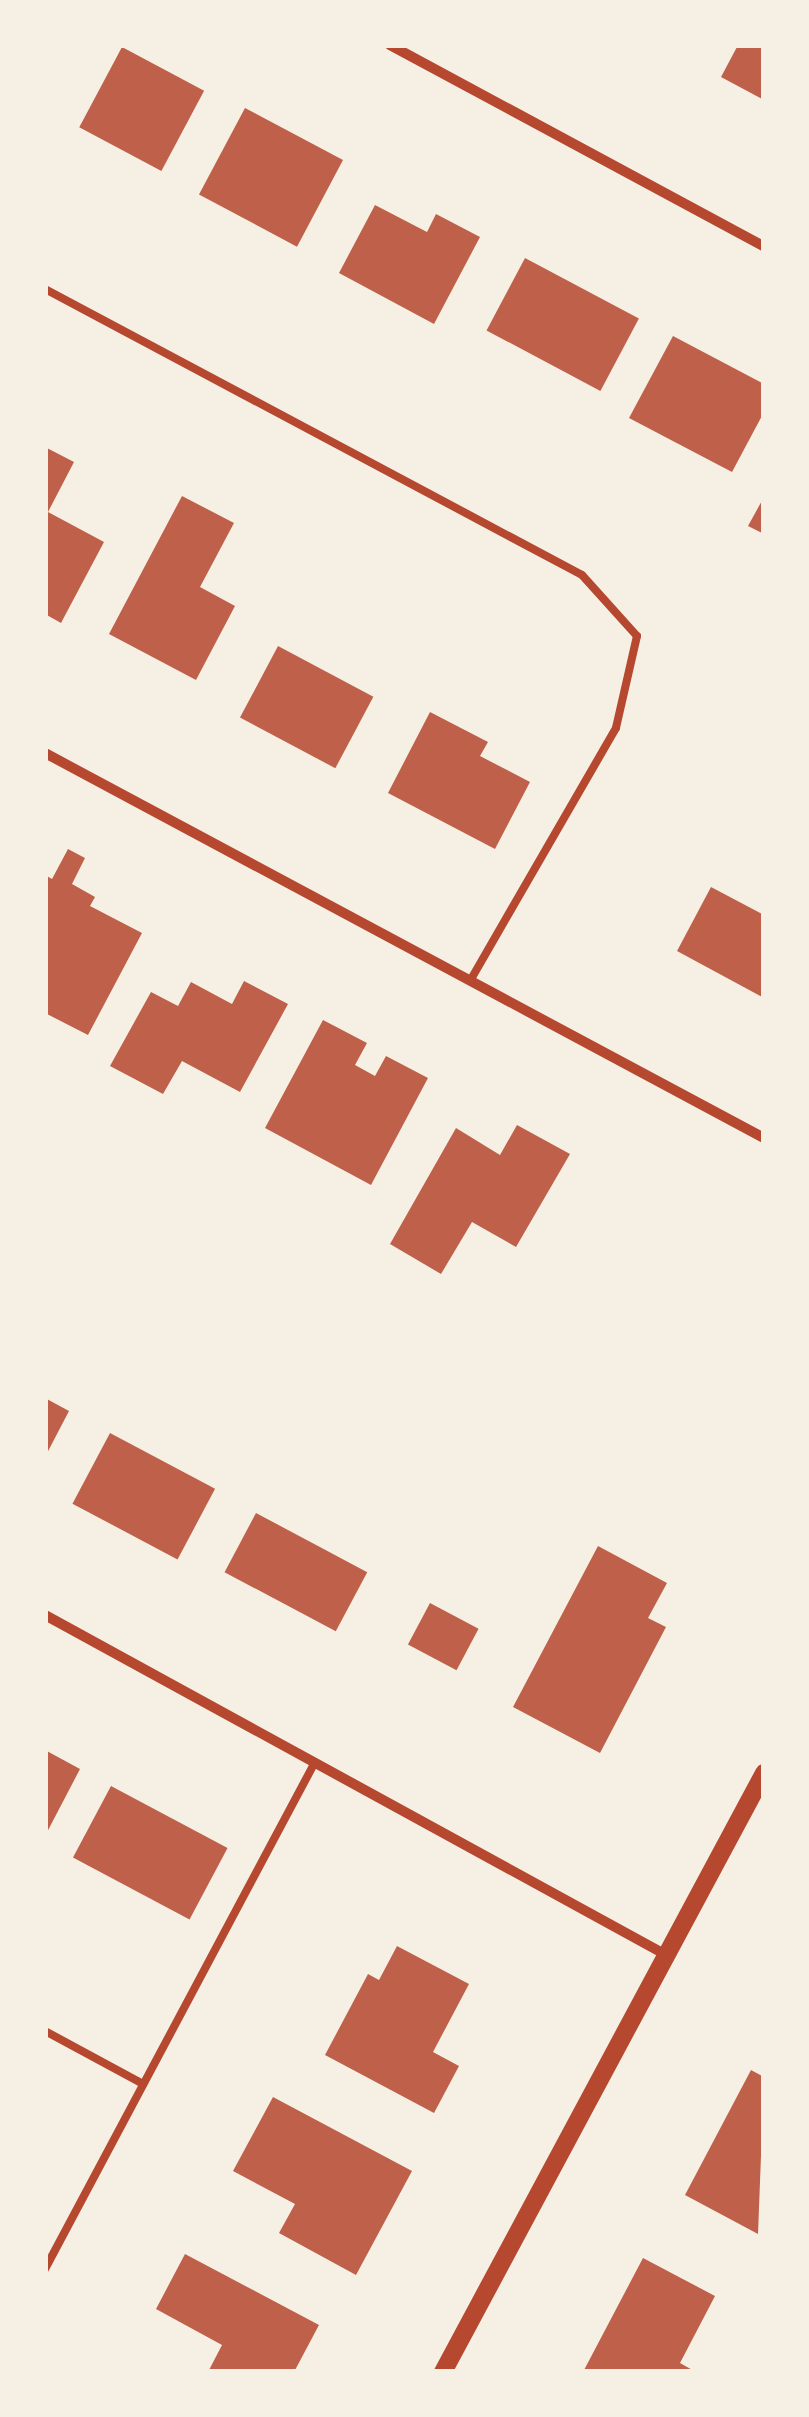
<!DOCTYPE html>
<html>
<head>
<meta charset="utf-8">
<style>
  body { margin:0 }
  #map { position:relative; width:809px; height:2417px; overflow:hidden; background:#f6efe4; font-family:"PT Sans",sans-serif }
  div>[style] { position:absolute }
  .building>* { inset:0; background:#bf614a; transform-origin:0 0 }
  .service>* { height:8px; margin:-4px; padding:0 4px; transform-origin:4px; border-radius:4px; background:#b5482f }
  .minor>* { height:10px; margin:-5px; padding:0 5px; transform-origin:5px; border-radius:5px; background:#b5482f }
  .tertiary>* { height:18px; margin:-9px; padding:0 9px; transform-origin:9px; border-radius:9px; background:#b5482f }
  span { translate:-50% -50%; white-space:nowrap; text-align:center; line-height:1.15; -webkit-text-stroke:9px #f6efe4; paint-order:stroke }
  .frame { position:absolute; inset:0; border:48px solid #f6efe4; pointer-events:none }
</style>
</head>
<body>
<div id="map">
  <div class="building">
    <div style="clip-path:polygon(738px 45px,764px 45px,764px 100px,721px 77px)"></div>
    <div style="left:122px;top:47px;width:93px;height:91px;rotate:28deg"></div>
    <div style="left:245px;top:108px;width:111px;height:98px;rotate:28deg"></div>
    <div style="clip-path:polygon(375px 205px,427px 232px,436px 214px,480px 237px,434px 324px,339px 273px)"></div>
    <div style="left:525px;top:258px;width:129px;height:82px;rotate:28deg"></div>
    <div style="clip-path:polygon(673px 336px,764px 384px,764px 412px,732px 472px,629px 418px)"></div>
    <div style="clip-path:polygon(45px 447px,74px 462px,48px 512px,104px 542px,61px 623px,45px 614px)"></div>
    <div style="clip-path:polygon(182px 496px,234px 523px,200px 587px,235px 606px,196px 680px,109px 634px)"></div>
    <div style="clip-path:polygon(764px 497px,764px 534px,748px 526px)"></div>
    <div style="left:278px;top:646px;width:108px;height:81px;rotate:28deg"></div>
    <div style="clip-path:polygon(430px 712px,488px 742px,480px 756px,530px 782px,495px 849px,388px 793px)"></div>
    <div style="clip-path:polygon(68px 849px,85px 858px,72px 884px,95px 897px,90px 906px,142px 933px,88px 1035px,45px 1013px,45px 875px,52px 879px)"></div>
    <div style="clip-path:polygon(711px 887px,764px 915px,764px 998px,677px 951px)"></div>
    <div style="clip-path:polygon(244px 981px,288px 1004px,240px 1092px,182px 1061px,163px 1094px,110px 1066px,151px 992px,178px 1006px,191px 982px,232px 1004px)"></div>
    <div style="clip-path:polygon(323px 1020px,367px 1043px,355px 1065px,375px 1076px,386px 1056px,428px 1078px,371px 1185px,265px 1128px)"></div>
    <div style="clip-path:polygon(517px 1125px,570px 1154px,516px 1247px,472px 1222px,441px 1274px,390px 1244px,456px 1128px,500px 1155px)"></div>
    <div style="clip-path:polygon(45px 1398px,69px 1411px,45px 1457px)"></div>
    <div style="left:110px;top:1433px;width:119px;height:80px;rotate:28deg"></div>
    <div style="left:256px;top:1513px;width:126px;height:67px;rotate:28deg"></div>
    <div style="clip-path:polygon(598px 1546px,667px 1583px,648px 1618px,666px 1627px,600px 1753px,513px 1707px)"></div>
    <div style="left:430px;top:1603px;width:55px;height:47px;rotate:28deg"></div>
    <div style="clip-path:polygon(45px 1750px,80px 1769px,45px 1836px)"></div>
    <div style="left:111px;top:1786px;width:132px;height:81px;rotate:28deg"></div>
    <div style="clip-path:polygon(397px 1946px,469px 1984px,433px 2052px,459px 2066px,434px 2113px,325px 2055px,368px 1974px,379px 1980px)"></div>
    <div style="clip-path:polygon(751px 2070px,764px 2077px,758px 2234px,685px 2195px)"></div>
    <div style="clip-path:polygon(273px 2097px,412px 2171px,356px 2275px,279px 2233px,295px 2204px,233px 2171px)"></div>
    <div style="clip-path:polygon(185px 2254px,319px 2325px,294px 2372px,208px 2372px,222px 2345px,156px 2309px)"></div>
    <div style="clip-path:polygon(643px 2258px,715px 2296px,680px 2363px,696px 2372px,583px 2372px)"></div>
  </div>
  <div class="service">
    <div style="left:45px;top:289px;width:608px;rotate:28.04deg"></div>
    <div style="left:582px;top:575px;width:82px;rotate:48deg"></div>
    <div style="left:637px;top:636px;width:94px;rotate:102.9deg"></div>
    <div style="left:616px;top:728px;width:292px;rotate:120deg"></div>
    <div style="left:45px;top:2031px;width:111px;rotate:28.4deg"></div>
    <div style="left:45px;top:2269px;width:574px;rotate:-61.96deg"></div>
  </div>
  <div class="minor">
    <div style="left:390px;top:45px;width:425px;rotate:28.3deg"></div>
    <div style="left:45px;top:753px;width:816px;rotate:28.17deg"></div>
    <div style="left:45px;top:1615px;width:712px;rotate:28.69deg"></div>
  </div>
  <div class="tertiary">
    <div style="left:443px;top:2372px;width:680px;rotate:-61.81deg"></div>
  </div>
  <div class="frame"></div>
</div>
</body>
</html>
